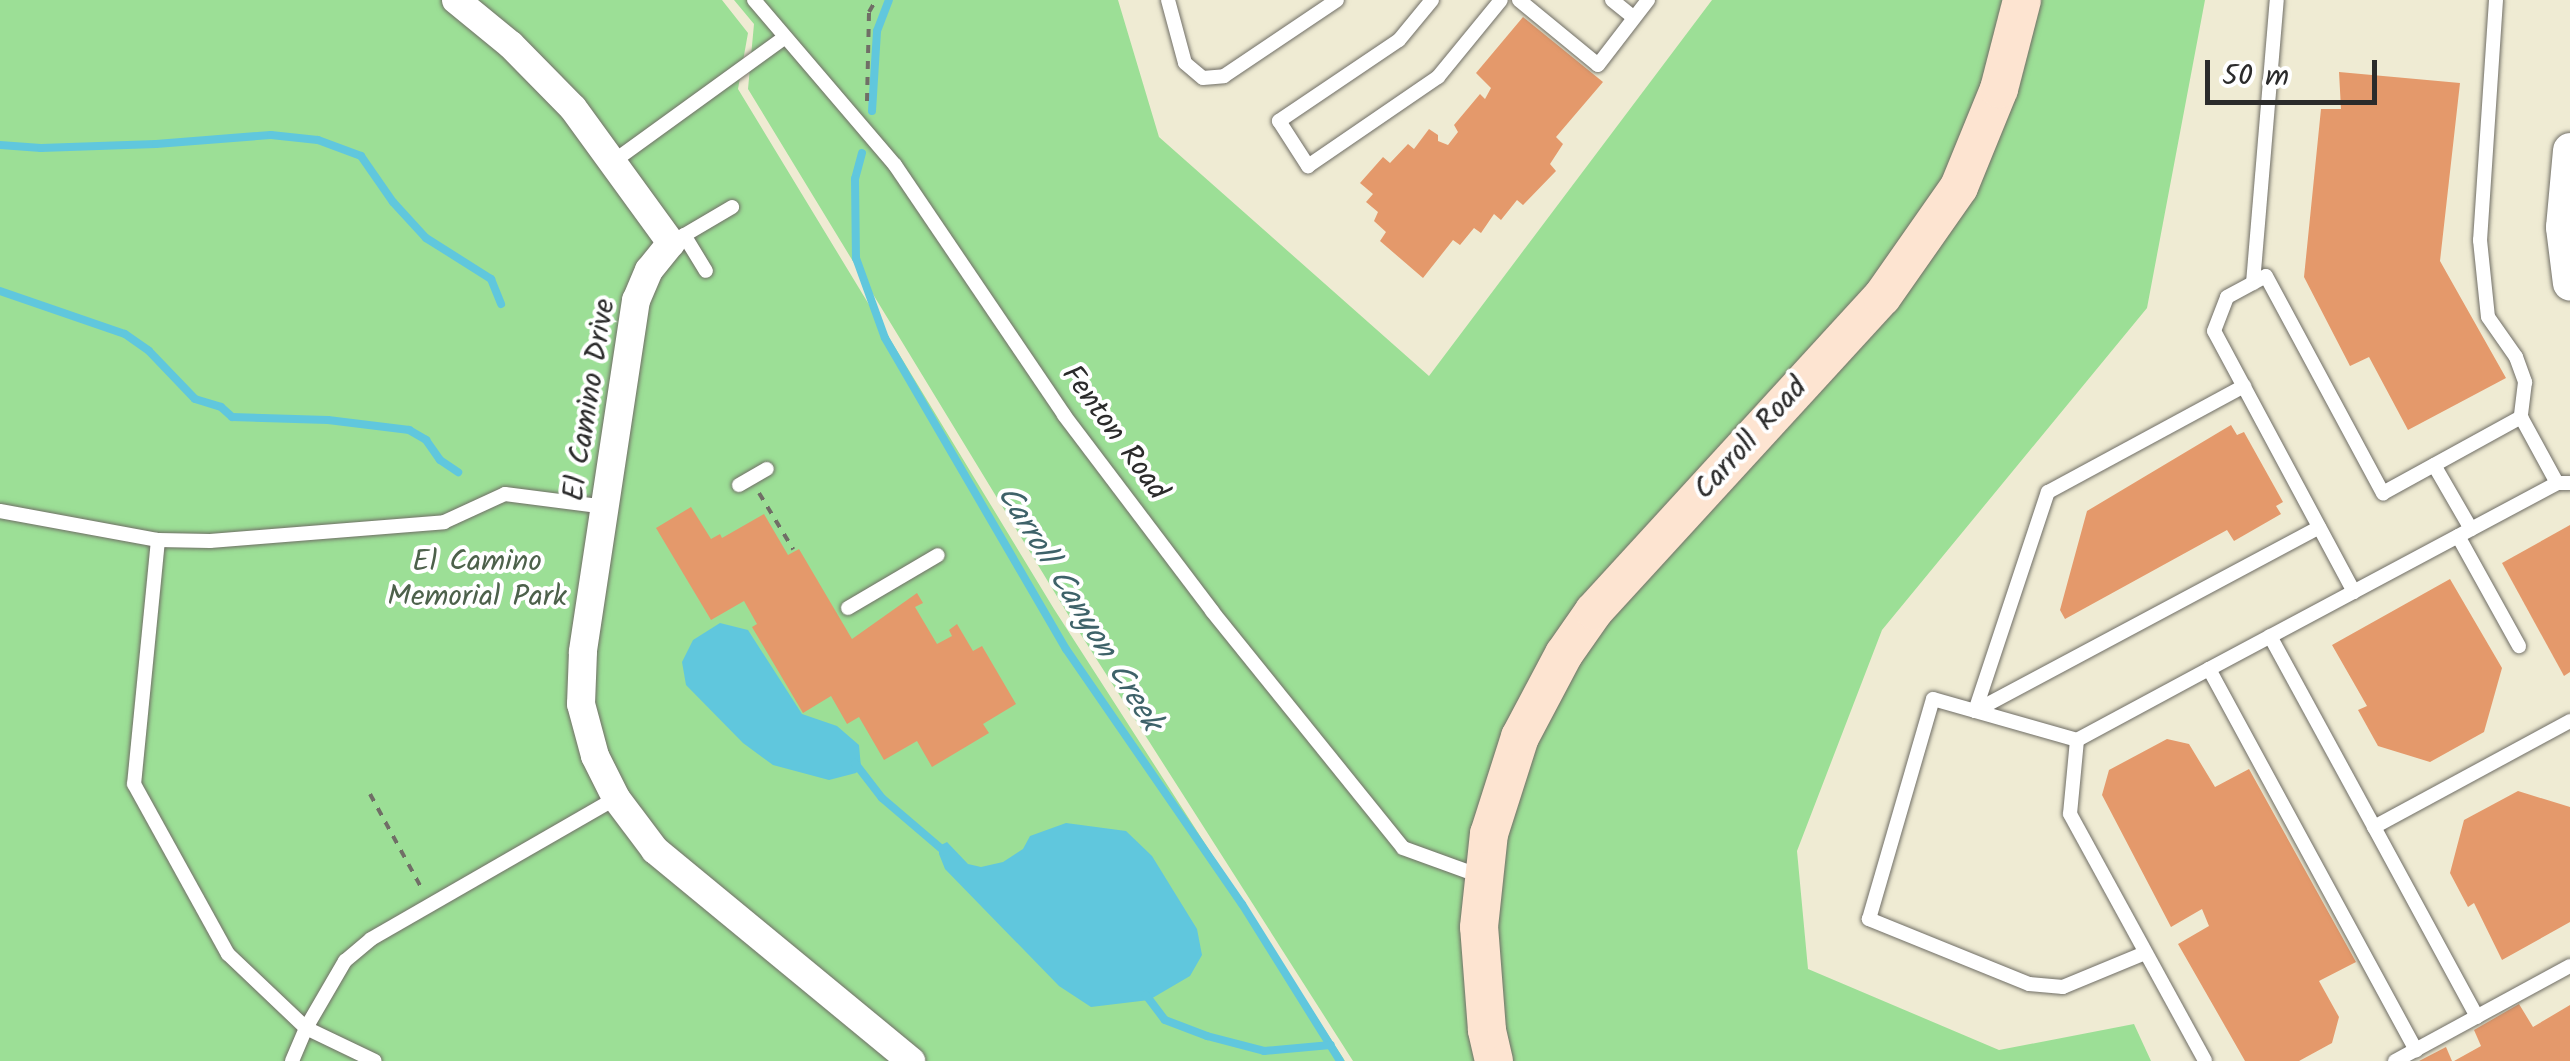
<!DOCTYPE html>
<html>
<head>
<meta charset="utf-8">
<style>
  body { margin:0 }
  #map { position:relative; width:2570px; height:1061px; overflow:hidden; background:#efebd3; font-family:Kalam,sans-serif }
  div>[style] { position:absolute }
  .green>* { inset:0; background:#9cdf96 }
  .water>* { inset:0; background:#60c7dd }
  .stream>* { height:8px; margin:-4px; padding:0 4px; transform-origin:4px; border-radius:4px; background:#60c7dd }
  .building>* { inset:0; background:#e4996b }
  .path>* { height:4px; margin-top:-2px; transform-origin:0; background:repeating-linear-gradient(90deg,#706e66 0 8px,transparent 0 16px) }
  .roads { filter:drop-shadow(0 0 2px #706e66) drop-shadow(0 0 2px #706e66) }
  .service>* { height:14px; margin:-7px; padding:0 7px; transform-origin:7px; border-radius:7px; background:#fff }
  .minor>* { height:28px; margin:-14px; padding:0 14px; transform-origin:14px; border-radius:14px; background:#fff }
  .tertiary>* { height:35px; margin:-17.5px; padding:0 17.5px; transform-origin:17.5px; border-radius:17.5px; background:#fff }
  .secondary>* { height:38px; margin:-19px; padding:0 19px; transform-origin:19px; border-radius:19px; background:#fde4d1 }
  span { translate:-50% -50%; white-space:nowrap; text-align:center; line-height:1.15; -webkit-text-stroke:8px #fff; paint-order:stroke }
  .street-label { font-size:30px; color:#2b2b2b }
  .park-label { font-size:30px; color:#4d614b }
  .water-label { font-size:32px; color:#3e6269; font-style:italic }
  .scale { position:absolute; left:2205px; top:60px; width:172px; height:45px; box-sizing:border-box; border:5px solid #2b2b2b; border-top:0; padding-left:12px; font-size:30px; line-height:35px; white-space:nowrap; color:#2b2b2b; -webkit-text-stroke:8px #fff; paint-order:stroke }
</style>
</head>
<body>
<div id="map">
  <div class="green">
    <div style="clip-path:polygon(0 0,722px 0,748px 33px,738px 89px,1054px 609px,1345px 1061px,0 1061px)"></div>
    <div style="clip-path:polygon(734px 0,1118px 0,1159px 137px,1429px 376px,1712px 0,2205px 0,2147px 308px,1882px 630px,1797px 851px,1808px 969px,1999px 1050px,2134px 1024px,2151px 1061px,1353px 1061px,1069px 616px,748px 89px,754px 24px)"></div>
  </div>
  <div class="water">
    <div style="clip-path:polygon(720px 623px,748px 630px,802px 714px,837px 726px,859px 745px,861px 767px,856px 773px,829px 780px,773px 765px,743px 743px,686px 685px,682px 662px,693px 640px)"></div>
    <div style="clip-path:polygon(1066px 823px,1126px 831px,1152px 856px,1197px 929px,1202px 955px,1190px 976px,1149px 1000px,1091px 1007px,1059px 986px,945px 869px,939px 854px,939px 846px,947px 842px,968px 864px,981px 867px,1003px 862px,1023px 849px,1030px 836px)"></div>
  </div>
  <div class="stream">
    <div style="left:872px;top:111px;width:80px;rotate:-86.4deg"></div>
    <div style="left:877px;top:31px;width:33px;rotate:-69deg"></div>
    <div style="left:0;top:145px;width:41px;rotate:4.2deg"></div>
    <div style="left:41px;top:148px;width:115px;rotate:-2deg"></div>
    <div style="left:156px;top:144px;width:115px;rotate:-4.5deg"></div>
    <div style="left:271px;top:135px;width:47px;rotate:6.1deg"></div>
    <div style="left:318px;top:140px;width:46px;rotate:20.4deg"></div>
    <div style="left:361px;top:156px;width:56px;rotate:55.2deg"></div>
    <div style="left:393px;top:202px;width:49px;rotate:47.5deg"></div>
    <div style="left:426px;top:238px;width:77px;rotate:32.2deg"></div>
    <div style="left:491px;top:279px;width:27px;rotate:68deg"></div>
    <div style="left:862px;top:153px;width:27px;rotate:105deg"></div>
    <div style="left:855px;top:179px;width:79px;rotate:89.3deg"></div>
    <div style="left:856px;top:258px;width:85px;rotate:70.1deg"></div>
    <div style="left:885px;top:338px;width:360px;rotate:59.8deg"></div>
    <div style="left:1066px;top:649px;width:310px;rotate:55.4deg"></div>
    <div style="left:1242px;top:904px;width:185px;rotate:58deg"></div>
    <div style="left:0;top:291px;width:132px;rotate:19deg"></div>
    <div style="left:125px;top:334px;width:29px;rotate:35deg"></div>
    <div style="left:149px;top:351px;width:66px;rotate:46.2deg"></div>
    <div style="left:195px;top:399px;width:27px;rotate:17deg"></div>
    <div style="left:221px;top:407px;width:15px;rotate:42deg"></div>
    <div style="left:232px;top:417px;width:96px;rotate:1.8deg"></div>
    <div style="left:328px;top:420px;width:82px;rotate:7deg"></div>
    <div style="left:409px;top:430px;width:20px;rotate:30deg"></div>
    <div style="left:426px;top:440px;width:24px;rotate:55deg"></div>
    <div style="left:440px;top:460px;width:22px;rotate:34deg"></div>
    <div style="left:855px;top:763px;width:44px;rotate:52.4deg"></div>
    <div style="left:882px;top:798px;width:82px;rotate:40.5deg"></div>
    <div style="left:1146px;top:995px;width:31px;rotate:53deg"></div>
    <div style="left:1165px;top:1020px;width:45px;rotate:20.9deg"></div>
    <div style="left:1207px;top:1036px;width:59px;rotate:14.7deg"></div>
    <div style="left:1264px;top:1051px;width:67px;rotate:-5.1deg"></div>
  </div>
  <div class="building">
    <div style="clip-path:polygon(1523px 17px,1603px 82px,1556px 137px,1563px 144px,1550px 164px,1556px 171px,1523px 205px,1517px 200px,1501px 220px,1494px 214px,1481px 233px,1474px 228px,1460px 245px,1453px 240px,1423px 278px,1380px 241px,1386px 232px,1374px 221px,1378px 212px,1366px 202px,1373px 194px,1360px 183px,1383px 157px,1390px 163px,1408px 144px,1414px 149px,1429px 129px,1438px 135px,1438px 141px,1448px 145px,1458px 132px,1454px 125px,1480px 94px,1485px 99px,1491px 88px,1476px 73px)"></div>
    <div style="clip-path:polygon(2339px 72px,2460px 83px,2440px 261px,2506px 378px,2408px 430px,2369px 357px,2350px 366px,2304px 277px,2321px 109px,2341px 109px)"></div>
    <div style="clip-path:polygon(2231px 425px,2237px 435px,2244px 432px,2283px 502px,2276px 506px,2281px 514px,2234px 541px,2227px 530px,2065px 619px,2060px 610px,2087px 511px)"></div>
    <div style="clip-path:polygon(691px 507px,711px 539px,720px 534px,722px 538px,764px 514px,788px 555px,799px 549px,852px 639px,917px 593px,923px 603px,915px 607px,937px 644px,952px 636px,949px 630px,957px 624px,973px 651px,982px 646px,1016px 704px,983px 724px,989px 733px,932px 767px,917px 741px,884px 760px,859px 717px,847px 724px,831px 696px,803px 713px,752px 627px,757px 624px,744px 601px,711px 620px,656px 528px)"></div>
    <div style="clip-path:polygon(2570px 525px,2570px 672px,2564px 676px,2502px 563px)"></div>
    <div style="clip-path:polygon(2450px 579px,2502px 668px,2484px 732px,2430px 762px,2378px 746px,2358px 710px,2367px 706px,2332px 645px)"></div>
    <div style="clip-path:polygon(2167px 739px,2189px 744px,2215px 787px,2249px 769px,2356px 962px,2319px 981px,2339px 1017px,2332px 1043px,2299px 1061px,2245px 1061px,2178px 944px,2209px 926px,2202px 909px,2171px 927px,2102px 795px,2109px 770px)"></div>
    <div style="clip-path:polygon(2518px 791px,2570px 807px,2570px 922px,2502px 960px,2474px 903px,2468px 907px,2450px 873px,2464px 820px)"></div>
    <div style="clip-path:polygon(2519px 1004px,2533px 1027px,2570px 1005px,2570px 1061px,2454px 1061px,2481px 1046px,2474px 1030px)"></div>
    <div style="clip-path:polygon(2446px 1047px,2452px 1061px,2419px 1061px)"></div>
  </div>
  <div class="path">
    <div style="left:867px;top:101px;width:89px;rotate:-88.7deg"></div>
    <div style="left:869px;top:12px;width:14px;rotate:-60deg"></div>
    <div style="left:759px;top:493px;width:66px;rotate:58.7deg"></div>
    <div style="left:370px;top:794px;width:111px;rotate:61.3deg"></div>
  </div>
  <div class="roads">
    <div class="service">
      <div style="left:754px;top:0;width:217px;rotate:49.5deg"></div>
      <div style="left:895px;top:165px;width:302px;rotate:55.9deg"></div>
      <div style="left:1064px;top:415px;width:246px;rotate:52.9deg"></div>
      <div style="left:1212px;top:611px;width:304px;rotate:51.1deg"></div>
      <div style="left:1403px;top:848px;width:82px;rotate:20deg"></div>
      <div style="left:1168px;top:0;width:65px;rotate:74.9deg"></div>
      <div style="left:1185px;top:63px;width:23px;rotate:40deg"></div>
      <div style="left:1203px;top:78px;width:21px;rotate:-5deg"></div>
      <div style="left:1224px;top:76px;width:136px;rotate:-33.9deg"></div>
      <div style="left:1432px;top:0;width:52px;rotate:129.5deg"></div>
      <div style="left:1399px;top:40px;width:145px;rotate:146deg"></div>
      <div style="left:1279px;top:121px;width:54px;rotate:57.2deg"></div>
      <div style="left:1308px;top:166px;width:158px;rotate:-34.4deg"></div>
      <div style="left:1438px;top:77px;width:99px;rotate:-50.7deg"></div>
      <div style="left:1519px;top:0;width:102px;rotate:39.4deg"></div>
      <div style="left:1598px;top:65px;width:82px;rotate:-52.4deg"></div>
      <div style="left:1612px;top:0;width:28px;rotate:39deg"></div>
      <div style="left:2496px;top:0;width:241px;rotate:93.8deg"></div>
      <div style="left:2480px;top:240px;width:77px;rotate:84.1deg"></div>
      <div style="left:2488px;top:317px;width:49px;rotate:55deg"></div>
      <div style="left:2516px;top:357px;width:27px;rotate:70deg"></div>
      <div style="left:2525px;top:382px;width:35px;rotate:97deg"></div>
      <div style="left:614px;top:161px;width:211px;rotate:-35.9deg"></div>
      <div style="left:684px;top:235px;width:42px;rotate:58.6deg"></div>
      <div style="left:671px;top:243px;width:71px;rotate:-30.5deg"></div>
      <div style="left:2253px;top:283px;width:284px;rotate:-85.2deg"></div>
      <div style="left:2434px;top:465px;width:74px;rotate:60deg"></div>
      <div style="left:739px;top:485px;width:32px;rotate:-30deg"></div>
      <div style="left:0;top:511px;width:161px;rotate:10.4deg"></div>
      <div style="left:158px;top:540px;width:52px;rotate:1.1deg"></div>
      <div style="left:210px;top:541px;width:235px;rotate:-4.6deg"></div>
      <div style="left:444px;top:522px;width:67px;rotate:-24.7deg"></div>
      <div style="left:505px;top:494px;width:102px;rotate:7.3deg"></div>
      <div style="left:2458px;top:536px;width:126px;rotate:61deg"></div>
      <div style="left:158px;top:540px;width:245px;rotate:95.6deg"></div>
      <div style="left:134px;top:784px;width:194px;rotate:61.1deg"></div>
      <div style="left:228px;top:954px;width:108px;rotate:43.5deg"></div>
      <div style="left:306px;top:1028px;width:76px;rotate:25.6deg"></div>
      <div style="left:2354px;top:592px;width:296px;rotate:-118.2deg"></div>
      <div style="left:2214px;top:331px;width:36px;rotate:-69deg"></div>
      <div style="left:2227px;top:297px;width:44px;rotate:-28.3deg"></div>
      <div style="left:2266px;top:276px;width:247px;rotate:61.7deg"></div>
      <div style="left:2383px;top:493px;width:158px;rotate:-28.8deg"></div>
      <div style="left:2521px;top:417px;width:75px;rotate:61.4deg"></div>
      <div style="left:848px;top:608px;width:104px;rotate:-30.5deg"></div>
      <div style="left:2270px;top:636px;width:217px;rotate:61.4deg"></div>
      <div style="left:2374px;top:827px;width:223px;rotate:-28.4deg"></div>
      <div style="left:2209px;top:669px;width:395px;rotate:-28.1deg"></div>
      <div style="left:2557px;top:483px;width:13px"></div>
      <div style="left:1975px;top:711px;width:231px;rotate:-71.6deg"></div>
      <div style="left:2048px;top:492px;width:223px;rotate:-28.4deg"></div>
      <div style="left:1975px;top:711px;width:390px;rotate:-28.1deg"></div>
      <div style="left:2077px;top:740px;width:150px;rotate:-28.3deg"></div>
      <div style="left:2209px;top:669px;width:434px;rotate:61.5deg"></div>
      <div style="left:2374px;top:827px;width:216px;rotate:61.5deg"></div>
      <div style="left:2145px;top:953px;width:89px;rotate:157.5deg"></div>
      <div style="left:2063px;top:987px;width:34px;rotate:-175deg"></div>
      <div style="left:2029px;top:984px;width:173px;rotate:-157.9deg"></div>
      <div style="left:1869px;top:919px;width:229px;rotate:-73.8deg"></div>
      <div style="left:1933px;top:699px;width:150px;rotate:15.9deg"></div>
      <div style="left:2077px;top:740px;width:74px;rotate:95.4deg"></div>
      <div style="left:2070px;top:814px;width:281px;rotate:61.3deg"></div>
      <div style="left:292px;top:1061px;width:36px;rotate:-67deg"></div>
      <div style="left:306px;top:1028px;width:78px;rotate:-59.8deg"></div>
      <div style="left:345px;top:961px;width:34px;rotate:-40deg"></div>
      <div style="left:371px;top:939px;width:283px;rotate:-29.9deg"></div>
      <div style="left:2395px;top:1061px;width:199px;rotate:-28.5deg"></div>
    </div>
    <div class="minor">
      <div style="left:456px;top:0;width:71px;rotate:39.3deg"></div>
      <div style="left:511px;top:45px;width:88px;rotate:45.5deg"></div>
      <div style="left:573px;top:108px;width:167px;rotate:54deg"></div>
      <div style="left:671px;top:243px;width:35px;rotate:129deg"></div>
      <div style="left:649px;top:270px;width:33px;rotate:113deg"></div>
      <div style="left:636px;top:300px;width:356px;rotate:98.6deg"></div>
      <div style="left:583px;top:652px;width:52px;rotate:92.2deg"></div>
      <div style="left:581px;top:704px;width:54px;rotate:74.9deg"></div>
      <div style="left:595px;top:756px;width:47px;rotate:63.4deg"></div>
      <div style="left:616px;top:798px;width:65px;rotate:53.1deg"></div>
      <div style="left:655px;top:850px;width:332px;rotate:39.5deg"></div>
    </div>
    <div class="tertiary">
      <div style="left:2570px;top:150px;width:77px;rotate:95.2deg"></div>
      <div style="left:2563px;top:227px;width:56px;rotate:82.9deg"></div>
    </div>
    <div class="secondary">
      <div style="left:1494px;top:1061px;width:32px;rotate:-103deg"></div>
      <div style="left:1487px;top:1030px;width:103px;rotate:-94.4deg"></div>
      <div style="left:1479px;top:927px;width:94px;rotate:-83.9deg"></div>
      <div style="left:1489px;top:834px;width:102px;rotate:-72.3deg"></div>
      <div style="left:1520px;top:737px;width:94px;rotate:-62.1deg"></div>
      <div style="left:1564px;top:654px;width:52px;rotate:-55.1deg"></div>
      <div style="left:1594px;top:611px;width:426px;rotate:-47.5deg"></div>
      <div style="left:1882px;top:297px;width:134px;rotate:-55deg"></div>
      <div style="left:1959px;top:187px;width:106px;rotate:-67.8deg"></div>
      <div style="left:1999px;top:89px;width:92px;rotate:-75.5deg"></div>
    </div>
  </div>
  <div class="street-label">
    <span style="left:590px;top:400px;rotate:-81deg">El Camino Drive</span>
    <span style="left:1114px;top:433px;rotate:54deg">Fenton Road</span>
    <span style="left:1751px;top:439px;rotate:-48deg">Carroll Road</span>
  </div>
  <div class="park-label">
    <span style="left:477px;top:579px">El Camino<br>Memorial Park</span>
  </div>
  <div class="water-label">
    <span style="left:1078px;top:609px;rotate:58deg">Carroll Canyon Creek</span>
  </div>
  <div class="scale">50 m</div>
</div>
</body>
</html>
